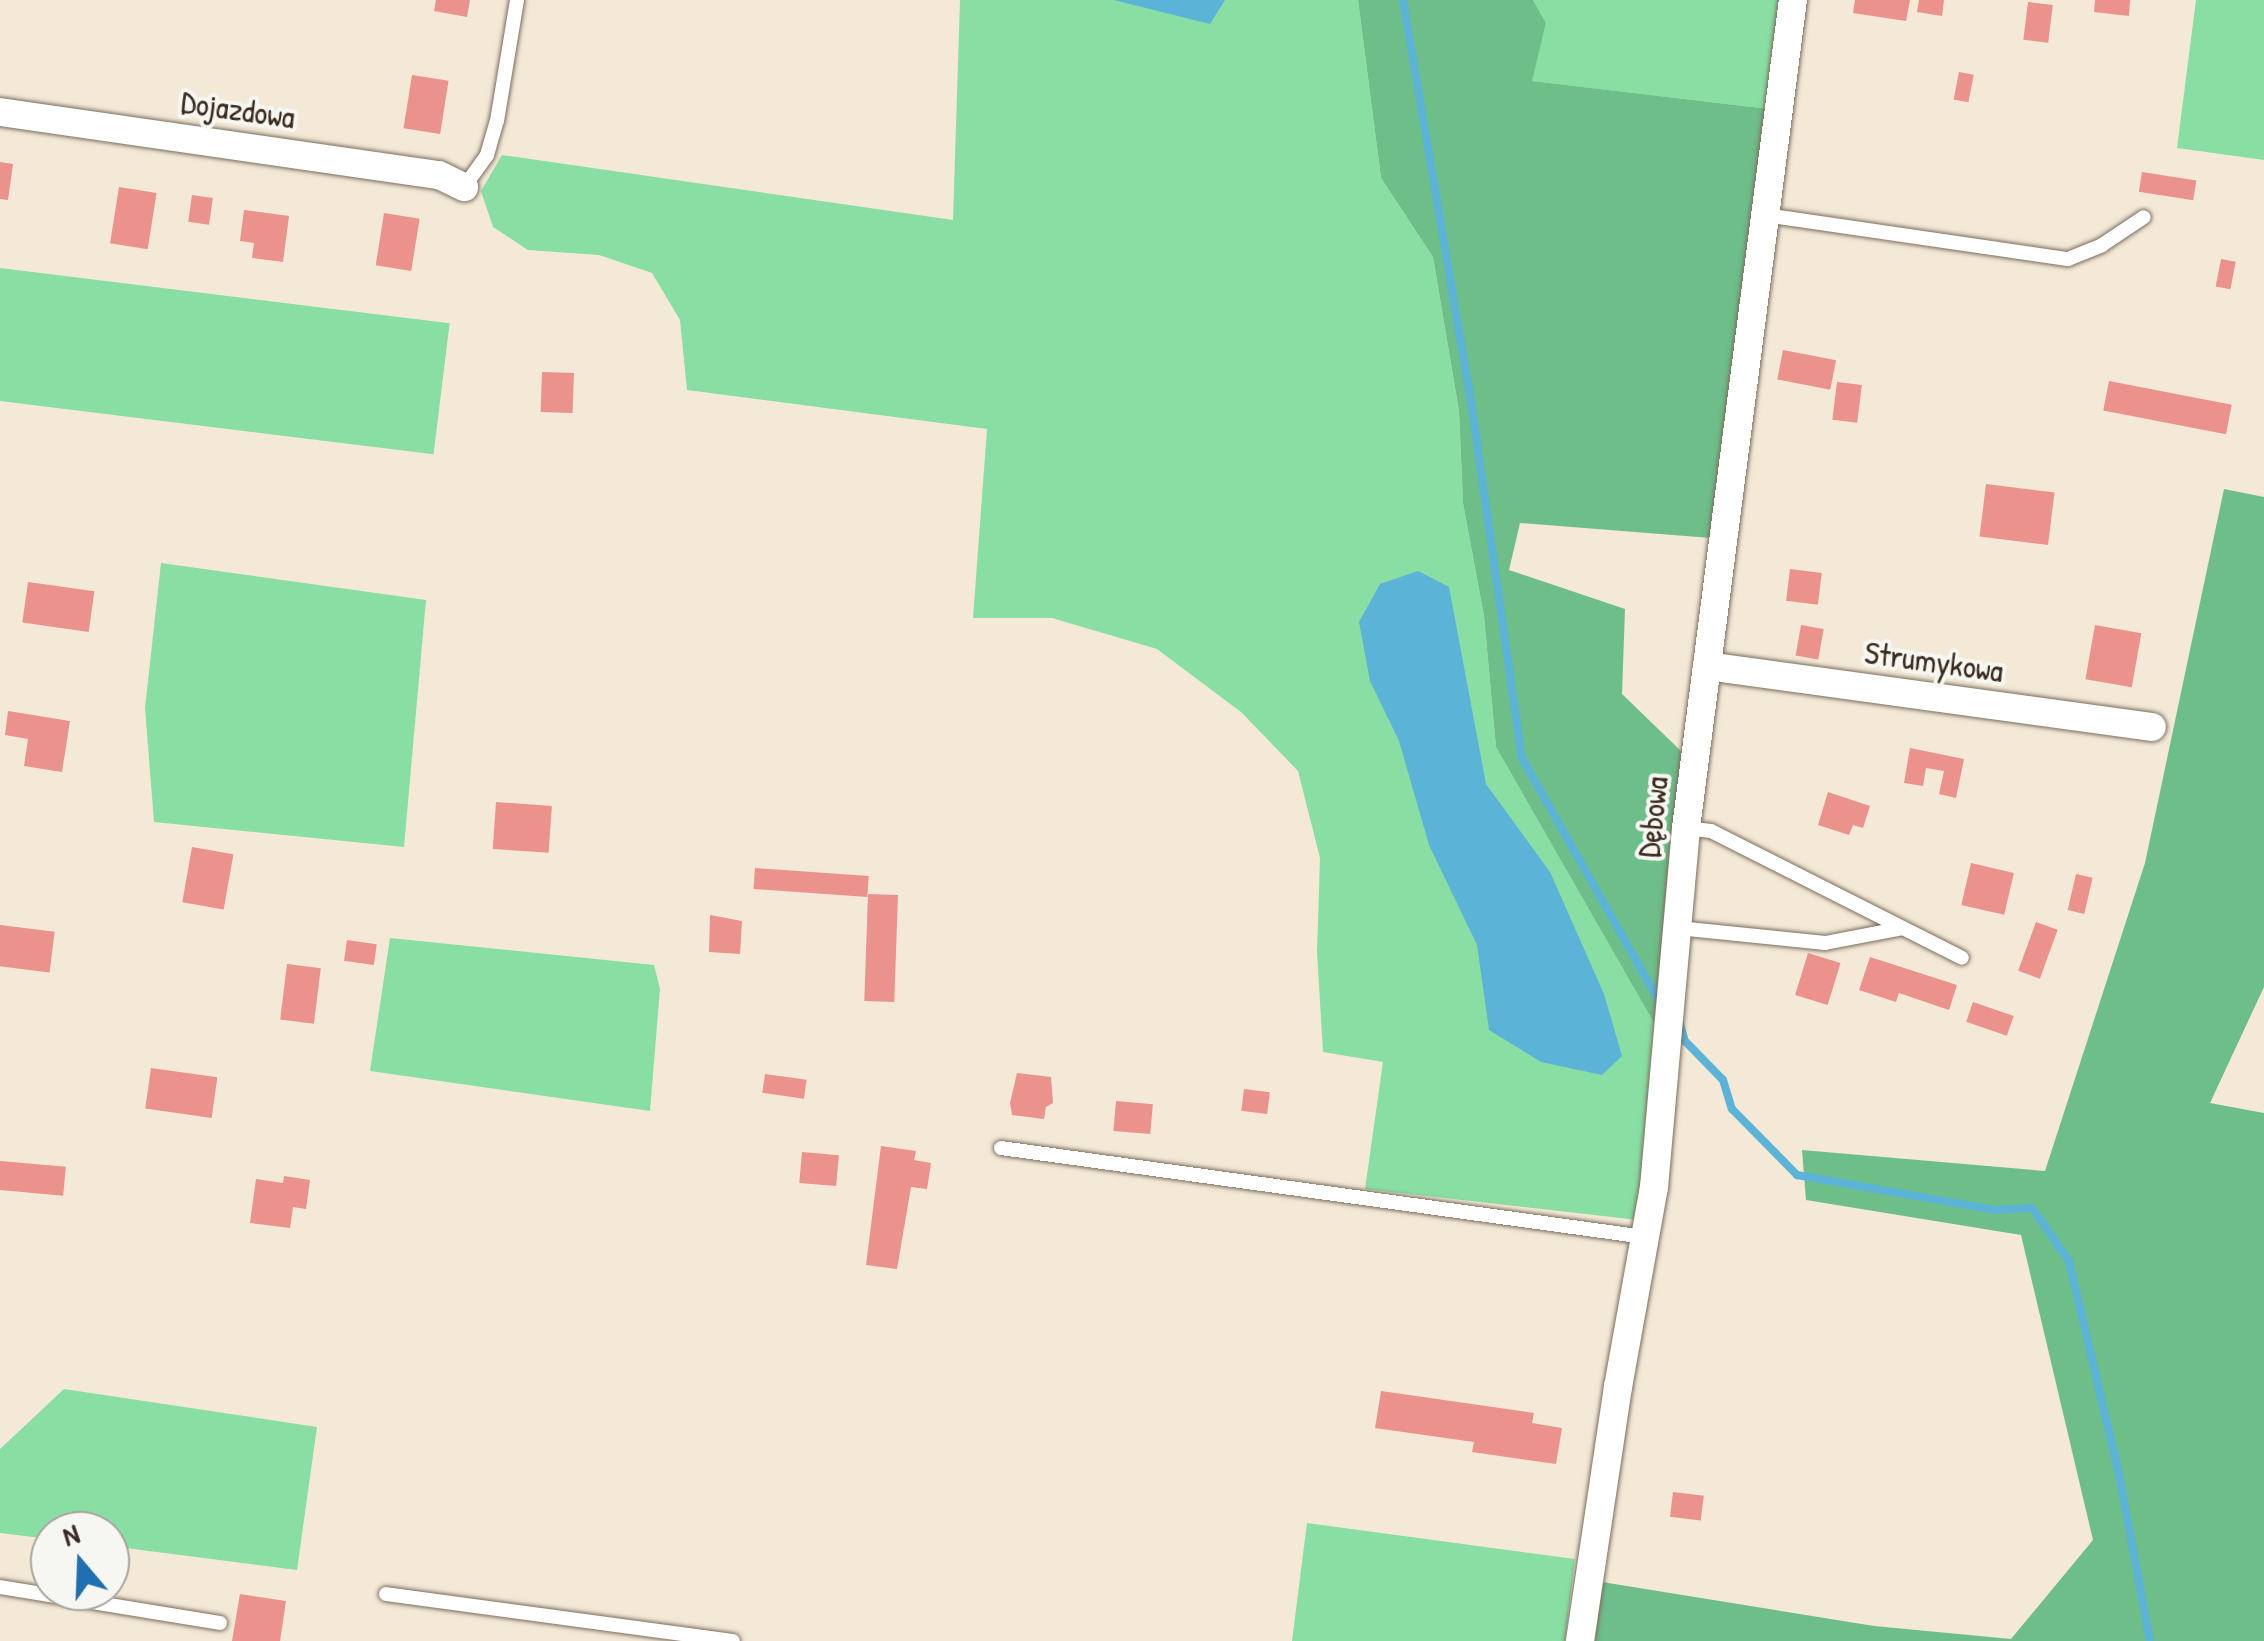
<!DOCTYPE html>
<html>
<head>
<meta charset="utf-8">
<style>
  body { margin:0 }
  #map { position:relative; width:2264px; height:1641px; overflow:hidden; background:#f3e9d6; font-family:"Patrick Hand",sans-serif }
  div>[style] { position:absolute }
  .green>* { inset:0; background:#89dfa3; transform-origin:0 0 }
  .forest>* { inset:0; background:#6ebe89 }
  .water>* { inset:0; background:#5bb3d8 }
  .stream>* { height:8px; margin:-4px; padding:0 4px; transform-origin:4px; border-radius:4px; background:#5bb3d8 }
  .building>* { inset:0; background:#eb928d; transform-origin:0 0 }
  .roads { filter:drop-shadow(0 0 2px #7b6d5e) drop-shadow(0 0 2px #7b6d5e) }
  .lane>* { height:14px; margin:-7px; padding:0 7px; transform-origin:7px; border-radius:7px; background:#fff }
  .street>* { height:28px; margin:-14px; padding:0 14px; transform-origin:14px; border-radius:14px; background:#fff }
  span { translate:-50% -50%; white-space:nowrap; text-align:center; line-height:1.15; -webkit-text-stroke:8px #f6f6f2; paint-order:stroke }
  .street-label { font-size:32px; color:#3b2a1e }
  .north { position:absolute; left:30px; top:1511px; width:100px; height:100px; box-sizing:border-box; background:#f6f6f2; border:2px solid #aba49d; border-radius:50%; rotate:341deg; font-size:28px; font-weight:700; line-height:40px; text-align:center; color:#3b2a1e }
  .north::after { content:''; display:block; margin:auto; width:35px; height:45px; background:#1f6fb2; clip-path:polygon(50% 0,100% 100%,50% 72%,0 100%) }
</style>
</head>
<body>
<div id="map">
  <div class="green">
    <div style="clip-path:polygon(960px 0,1358px 0,1381px 178px,1433px 257px,1459px 411px,1463px 503px,1484px 616px,1496px 747px,1654px 1023px,1638px 1220px,1365px 1189px,1383px 1062px,1323px 1052px,1317px 952px,1320px 858px,1298px 771px,1241px 712px,1157px 649px,1052px 618px,973px 618px,987px 429px,687px 390px,680px 320px,652px 273px,599px 255px,528px 250px,493px 227px,481px 191px,502px 155px,953px 220px)"></div>
    <div style="clip-path:polygon(1533px 0,1781px 0,1769px 109px,1531px 81px,1546px 23px)"></div>
    <div style="clip-path:polygon(2196px 0,2264px 0,2264px 160px,2177px 148px)"></div>
    <div style="left:0;top:268px;width:453px;height:132px;rotate:7deg"></div>
    <div style="clip-path:polygon(161px 563px,426px 600px,404px 847px,154px 822px,145px 708px)"></div>
    <div style="clip-path:polygon(390px 938px,654px 965px,660px 989px,650px 1111px,370px 1071px)"></div>
    <div style="clip-path:polygon(64px 1389px,317px 1427px,297px 1570px,110px 1546px,110px 1531px,50px 1531px,50px 1539px,0 1533px,0 1449px)"></div>
    <div style="clip-path:polygon(1307px 1523px,1575px 1559px,1565px 1641px,1292px 1641px)"></div>
  </div>
  <div class="forest">
    <div style="clip-path:polygon(1358px 0,1533px 0,1546px 23px,1532px 81px,1769px 109px,1711px 538px,1520px 523px,1509px 570px,1625px 609px,1622px 694px,1682px 752px,1654px 1023px,1496px 747px,1484px 616px,1463px 503px,1459px 411px,1433px 257px,1381px 178px)"></div>
    <div style="clip-path:polygon(2224px 489px,2264px 497px,2264px 987px,2210px 1103px,2264px 1113px,2264px 1641px,1595px 1641px,1602px 1582px,1874px 1626px,2011px 1639px,2093px 1540px,2021px 1235px,1806px 1200px,1802px 1150px,2045px 1171px,2145px 863px)"></div>
  </div>
  <div class="water">
    <div style="clip-path:polygon(1114px 0,1225px 0,1210px 24px)"></div>
    <div style="clip-path:polygon(1418px 571px,1449px 587px,1486px 784px,1550px 872px,1604px 994px,1622px 1056px,1602px 1075px,1541px 1062px,1489px 1030px,1477px 945px,1429px 845px,1399px 741px,1370px 681px,1359px 622px,1380px 584px)"></div>
  </div>
  <div class="stream">
    <div style="left:1403px;top:0;width:414px;rotate:80.4deg"></div>
    <div style="left:1472px;top:408px;width:354px;rotate:81.9deg"></div>
    <div style="left:1522px;top:758px;width:277px;rotate:60.6deg"></div>
    <div style="left:1680px;top:1024px;width:18px;rotate:74deg"></div>
    <div style="left:1685px;top:1041px;width:54px;rotate:45.7deg"></div>
    <div style="left:1723px;top:1080px;width:30px;rotate:73deg"></div>
    <div style="left:1732px;top:1109px;width:93px;rotate:45.4deg"></div>
    <div style="left:1797px;top:1175px;width:201px;rotate:10deg"></div>
    <div style="left:1995px;top:1210px;width:37px;rotate:-3deg"></div>
    <div style="left:2032px;top:1208px;width:65px;rotate:55.1deg"></div>
    <div style="left:2069px;top:1261px;width:219px;rotate:76.8deg"></div>
    <div style="left:2119px;top:1474px;width:170px;rotate:79.5deg"></div>
  </div>
  <div class="building">
    <div style="clip-path:polygon(436px 0,470px 0,467px 17px,434px 11px)"></div>
    <div style="clip-path:polygon(1855px 0,1910px 0,1906px 21px,1853px 13px)"></div>
    <div style="clip-path:polygon(1919px 0,1944px 0,1942px 16px,1917px 12px)"></div>
    <div style="clip-path:polygon(2095px 0,2130px 0,2129px 16px,2094px 12px)"></div>
    <div style="left:2028px;top:2px;width:25px;height:38px;rotate:7deg"></div>
    <div style="left:1959px;top:72px;width:15px;height:28px;rotate:11deg"></div>
    <div style="left:412px;top:75px;width:37px;height:54px;rotate:9deg"></div>
    <div style="clip-path:polygon(0 162px,13px 164px,8px 200px,0 199px)"></div>
    <div style="left:2142px;top:172px;width:55px;height:20px;rotate:9deg"></div>
    <div style="left:119px;top:187px;width:38px;height:57px;rotate:9deg"></div>
    <div style="left:192px;top:195px;width:21px;height:27px;rotate:8deg"></div>
    <div style="clip-path:polygon(244px 210px,289px 216px,283px 262px,252px 258px,254px 243px,240px 241px)"></div>
    <div style="left:384px;top:213px;width:36px;height:53px;rotate:9deg"></div>
    <div style="left:2221px;top:259px;width:15px;height:28px;rotate:11deg"></div>
    <div style="left:1783px;top:350px;width:54px;height:30px;rotate:11deg"></div>
    <div style="left:542px;top:372px;width:32px;height:40px;rotate:2deg"></div>
    <div style="left:2109px;top:381px;width:125px;height:30px;rotate:11deg"></div>
    <div style="left:1837px;top:382px;width:25px;height:38px;rotate:7deg"></div>
    <div style="left:1986px;top:484px;width:69px;height:53px;rotate:7deg"></div>
    <div style="left:1790px;top:569px;width:32px;height:32px;rotate:7deg"></div>
    <div style="left:28px;top:582px;width:67px;height:41px;rotate:8deg"></div>
    <div style="left:1801px;top:625px;width:23px;height:31px;rotate:10deg"></div>
    <div style="left:2095px;top:625px;width:47px;height:55px;rotate:10deg"></div>
    <div style="clip-path:polygon(8px 711px,70px 721px,62px 772px,24px 766px,28px 739px,5px 735px)"></div>
    <div style="clip-path:polygon(1910px 748px,1964px 759px,1956px 798px,1939px 794px,1944px 771px,1926px 768px,1923px 786px,1904px 783px)"></div>
    <div style="clip-path:polygon(1828px 792px,1870px 806px,1863px 828px,1853px 825px,1849px 835px,1818px 825px)"></div>
    <div style="left:496px;top:802px;width:56px;height:47px;rotate:4deg"></div>
    <div style="left:192px;top:847px;width:42px;height:56px;rotate:10deg"></div>
    <div style="left:1971px;top:863px;width:44px;height:43px;rotate:13deg"></div>
    <div style="left:755px;top:868px;width:114px;height:21px;rotate:4deg"></div>
    <div style="left:2076px;top:874px;width:17px;height:37px;rotate:13deg"></div>
    <div style="left:868px;top:894px;width:30px;height:107px;rotate:2deg"></div>
    <div style="clip-path:polygon(710px 915px,742px 921px,740px 954px,709px 952px)"></div>
    <div style="left:2036px;top:922px;width:23px;height:52px;rotate:20deg"></div>
    <div style="left:0;top:925px;width:55px;height:41px;rotate:7deg"></div>
    <div style="left:347px;top:940px;width:30px;height:21px;rotate:8deg"></div>
    <div style="left:1808px;top:953px;width:34px;height:44px;rotate:17deg"></div>
    <div style="clip-path:polygon(1870px 957px,1957px 985px,1949px 1010px,1899px 993px,1896px 1002px,1859px 990px)"></div>
    <div style="left:287px;top:964px;width:34px;height:56px;rotate:7deg"></div>
    <div style="left:1973px;top:1002px;width:43px;height:21px;rotate:19deg"></div>
    <div style="left:151px;top:1068px;width:67px;height:41px;rotate:8deg"></div>
    <div style="clip-path:polygon(1017px 1073px,1051px 1077px,1053px 1103px,1046px 1107px,1044px 1119px,1012px 1115px,1010px 1103px)"></div>
    <div style="left:765px;top:1074px;width:42px;height:19px;rotate:8deg"></div>
    <div style="left:1244px;top:1089px;width:26px;height:22px;rotate:7deg"></div>
    <div style="left:1116px;top:1101px;width:37px;height:30px;rotate:5deg"></div>
    <div style="clip-path:polygon(881px 1146px,916px 1151px,914px 1160px,931px 1163px,927px 1189px,911px 1187px,897px 1269px,866px 1265px)"></div>
    <div style="left:802px;top:1152px;width:37px;height:31px;rotate:5deg"></div>
    <div style="left:0;top:1161px;width:66px;height:29px;rotate:5deg"></div>
    <div style="clip-path:polygon(284px 1176px,310px 1180px,306px 1209px,293px 1207px,290px 1228px,250px 1223px,256px 1179px,283px 1183px)"></div>
    <div style="clip-path:polygon(1381px 1391px,1534px 1413px,1532px 1423px,1562px 1428px,1556px 1464px,1472px 1452px,1474px 1442px,1375px 1428px)"></div>
    <div style="left:1673px;top:1492px;width:31px;height:25px;rotate:7deg"></div>
    <div style="clip-path:polygon(240px 1594px,286px 1601px,280px 1641px,232px 1641px)"></div>
  </div>
  <div class="roads">
    <div class="lane">
      <div style="left:464px;top:187px;width:39px;rotate:-54deg"></div>
      <div style="left:487px;top:155px;width:35px;rotate:-74deg"></div>
      <div style="left:497px;top:121px;width:123px;rotate:-80.6deg"></div>
      <div style="left:1765px;top:215px;width:306px;rotate:8.3deg"></div>
      <div style="left:2068px;top:259px;width:37px;rotate:-22deg"></div>
      <div style="left:2102px;top:245px;width:50px;rotate:-33.7deg"></div>
      <div style="left:1686px;top:828px;width:25px;rotate:7deg"></div>
      <div style="left:1711px;top:831px;width:281px;rotate:26.8deg"></div>
      <div style="left:1678px;top:928px;width:148px;rotate:5.8deg"></div>
      <div style="left:1825px;top:943px;width:79px;rotate:-10.9deg"></div>
      <div style="left:1001px;top:1148px;width:650px;rotate:7.87deg"></div>
      <div style="left:0;top:1587px;width:223px;rotate:9.3deg"></div>
      <div style="left:386px;top:1594px;width:350px;rotate:7.7deg"></div>
    </div>
    <div class="street">
      <div style="left:0;top:112px;width:443px;rotate:8.2deg"></div>
      <div style="left:439px;top:175px;width:28px;rotate:26deg"></div>
      <div style="left:1707px;top:666px;width:449px;rotate:7.8deg"></div>
      <div style="left:1580px;top:1641px;width:257px;rotate:-81.5deg"></div>
      <div style="left:1618px;top:1387px;width:203px;rotate:-79.8deg"></div>
      <div style="left:1654px;top:1187px;width:360px;rotate:-84.9deg"></div>
      <div style="left:1686px;top:828px;width:835px;rotate:-82.64deg"></div>
    </div>
  </div>
  <div class="street-label">
    <span style="left:238px;top:110px;rotate:8deg">Dojazdowa</span>
    <span style="left:1934px;top:662px;rotate:8deg">Strumykowa</span>
    <span style="left:1653px;top:817px;rotate:-84deg">Dębowa</span>
  </div>
  <div class="north">N</div>
</div>
</body>
</html>
